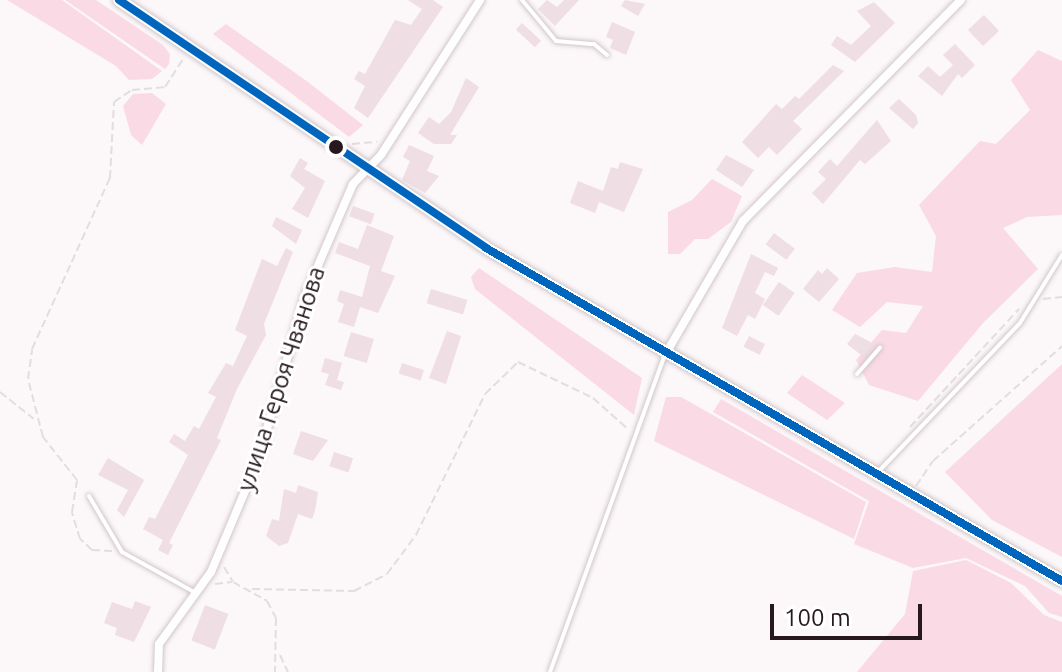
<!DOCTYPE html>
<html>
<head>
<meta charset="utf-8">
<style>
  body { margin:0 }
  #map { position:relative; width:1062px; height:672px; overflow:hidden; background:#fcf7f9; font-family:Ubuntu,sans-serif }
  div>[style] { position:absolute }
  .green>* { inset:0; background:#fadae5 }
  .building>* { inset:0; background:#efdee4; transform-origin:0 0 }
  .path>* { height:2px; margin-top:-1px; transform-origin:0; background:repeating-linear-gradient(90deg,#e0dedf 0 8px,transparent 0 12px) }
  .roads { filter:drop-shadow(0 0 2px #d0c7ca) drop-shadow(0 0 2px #d0c7ca) }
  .lane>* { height:4px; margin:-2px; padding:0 2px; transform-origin:2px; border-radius:2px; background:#fffefe }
  .street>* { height:8px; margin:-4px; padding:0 4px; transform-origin:4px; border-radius:4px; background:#fffefe }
  .secondary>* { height:12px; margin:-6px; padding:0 6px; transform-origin:6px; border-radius:6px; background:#fffefe }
  .bus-1>* { height:8px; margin:-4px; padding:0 4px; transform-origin:4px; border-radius:4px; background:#0065bd }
  .dots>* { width:22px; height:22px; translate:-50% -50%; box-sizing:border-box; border:4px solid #fff; border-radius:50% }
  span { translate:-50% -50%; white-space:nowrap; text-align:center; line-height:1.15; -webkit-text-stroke:6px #fff; paint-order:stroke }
  .street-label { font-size:24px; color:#26181d }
  .scale { position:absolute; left:770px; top:604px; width:152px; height:36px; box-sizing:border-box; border:4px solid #26181d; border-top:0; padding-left:10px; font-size:24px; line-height:28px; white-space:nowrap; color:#26181d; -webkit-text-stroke:6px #fff; paint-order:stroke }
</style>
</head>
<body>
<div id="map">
  <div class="green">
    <div style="clip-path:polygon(7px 0,62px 0,162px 71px,152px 79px,129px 80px,116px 66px)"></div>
    <div style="clip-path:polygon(65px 0,96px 0,163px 45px,170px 54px,169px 64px,165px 69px)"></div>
    <div style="clip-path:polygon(226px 24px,308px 82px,363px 125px,349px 137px,213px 34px)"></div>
    <div style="clip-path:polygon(1038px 50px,1062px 61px,1062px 215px,1027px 217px,1003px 228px,1038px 269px,983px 323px,918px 401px,869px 385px,856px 360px,882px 330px,906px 333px,923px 306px,887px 302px,860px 327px,832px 310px,857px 273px,895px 267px,932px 272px,936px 236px,919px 205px,980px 141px,996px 144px,1030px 110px,1011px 80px)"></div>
    <div style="clip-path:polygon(152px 93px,166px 104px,142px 145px,131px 135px,123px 106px,133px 94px)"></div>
    <div style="clip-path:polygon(712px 179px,742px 196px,731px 222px,708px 239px,695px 239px,680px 254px,668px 254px,668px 212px,692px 200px)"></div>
    <div style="clip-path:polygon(479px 268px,642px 378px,634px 415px,475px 289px,471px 277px)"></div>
    <div style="clip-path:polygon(1062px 364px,1062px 557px,992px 520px,945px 472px)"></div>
    <div style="clip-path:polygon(802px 375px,845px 403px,827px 420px,787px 393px)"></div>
    <div style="clip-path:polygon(666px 397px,681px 397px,866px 502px,854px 539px,654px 441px)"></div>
    <div style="clip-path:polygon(721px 399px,1062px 596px,1062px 617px,1049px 613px,1025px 586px,966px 558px,913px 568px,854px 544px,869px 501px,713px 412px)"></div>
    <div style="clip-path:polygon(966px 560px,1011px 583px,1044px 615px,1062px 622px,1062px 672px,857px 672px,905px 614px,913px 571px)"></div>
  </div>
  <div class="building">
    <div style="clip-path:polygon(408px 0,433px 0,443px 7px,368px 118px,354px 108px,365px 86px,354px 79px,359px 71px,365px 74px,395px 20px,411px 25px,422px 9px)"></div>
    <div style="clip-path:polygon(547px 0,557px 7px,564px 0,579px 0,555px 26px,538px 9px)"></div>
    <div style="clip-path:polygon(625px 0,645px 4px,638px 16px,621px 6px)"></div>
    <div style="clip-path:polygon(874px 2px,895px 23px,855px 62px,831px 45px,837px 36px,851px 45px,871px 26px,857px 11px)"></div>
    <div style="left:984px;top:15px;width:22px;height:22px;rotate:47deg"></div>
    <div style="clip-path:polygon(612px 22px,635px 32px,626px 55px,610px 48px,613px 40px,606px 37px)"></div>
    <div style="left:522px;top:23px;width:26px;height:9px;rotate:43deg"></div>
    <div style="clip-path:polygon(955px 44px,975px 65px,962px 78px,958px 74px,942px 96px,918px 76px,928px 66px,940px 77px,953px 65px,943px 55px)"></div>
    <div style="clip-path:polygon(833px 65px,844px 71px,793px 121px,802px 129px,777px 155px,769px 147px,758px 158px,742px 142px,776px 104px,782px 109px,795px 96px,799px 99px)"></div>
    <div style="clip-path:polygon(466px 78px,479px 87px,450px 135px,457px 135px,451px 144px,434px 144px,418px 133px,429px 117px,439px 124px,451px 112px)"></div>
    <div style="clip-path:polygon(899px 99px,916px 115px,918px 123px,913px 129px,889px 108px)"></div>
    <div style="clip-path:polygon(877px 120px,891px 141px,865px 164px,860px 160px,823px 204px,812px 193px,826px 179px,818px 172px,830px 159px,837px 166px)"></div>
    <div style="clip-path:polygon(409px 145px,434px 156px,427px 171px,439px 176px,425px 193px,402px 180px,410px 161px,403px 157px)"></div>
    <div style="clip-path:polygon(726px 155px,754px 170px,742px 187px,716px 170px)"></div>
    <div style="clip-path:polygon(300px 158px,308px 163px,304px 169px,325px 181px,308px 218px,292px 209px,305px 188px,290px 176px)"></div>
    <div style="clip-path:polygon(620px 162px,643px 169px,624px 212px,599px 202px,595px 213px,570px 203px,578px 181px,603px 191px,611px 167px,618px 169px)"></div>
    <div style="left:353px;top:206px;width:23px;height:11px;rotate:20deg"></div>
    <div style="clip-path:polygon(276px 217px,302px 230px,296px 244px,272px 226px)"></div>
    <div style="clip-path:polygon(367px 225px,394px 236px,381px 271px,395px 276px,378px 313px,360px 307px,354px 327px,338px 322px,344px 304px,337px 301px,340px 290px,362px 297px,370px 266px,335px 253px,339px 242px,358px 249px)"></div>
    <div style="left:774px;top:233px;width:26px;height:14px;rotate:37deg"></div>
    <div style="clip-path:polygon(286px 248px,293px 252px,264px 324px,266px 335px,237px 389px,217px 438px,221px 440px,169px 543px,173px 545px,168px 555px,158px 550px,163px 540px,143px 529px,149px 517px,155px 519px,188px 455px,169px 442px,174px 434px,185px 441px,194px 426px,199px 429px,216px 397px,208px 393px,226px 363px,233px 366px,247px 336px,235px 330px,262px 259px,277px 266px)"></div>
    <div style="clip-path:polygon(751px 254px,778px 268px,774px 276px,765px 272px,755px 293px,765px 299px,755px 319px,748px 315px,737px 336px,722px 328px)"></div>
    <div style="clip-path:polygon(827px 268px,839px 279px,819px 302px,803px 289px,818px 270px,822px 274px)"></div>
    <div style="left:779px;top:282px;width:19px;height:28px;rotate:35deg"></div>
    <div style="left:431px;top:289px;width:38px;height:15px;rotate:17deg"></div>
    <div style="clip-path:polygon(447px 331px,461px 336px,446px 384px,429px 378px)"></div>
    <div style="left:351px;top:332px;width:24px;height:25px;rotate:17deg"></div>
    <div style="clip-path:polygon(855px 334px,876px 345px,865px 358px,847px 344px)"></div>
    <div style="left:749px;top:336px;width:18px;height:12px;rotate:27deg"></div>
    <div style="clip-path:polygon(325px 358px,342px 363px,337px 380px,344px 382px,341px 390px,325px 385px,329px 374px,321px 372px)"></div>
    <div style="left:402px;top:363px;width:23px;height:11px;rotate:18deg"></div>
    <div style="clip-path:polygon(301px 431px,328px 440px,313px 461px,293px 454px)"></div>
    <div style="left:334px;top:452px;width:20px;height:15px;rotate:18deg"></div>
    <div style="clip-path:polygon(108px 458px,144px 480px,124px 517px,117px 510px,128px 490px,98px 475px)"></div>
    <div style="clip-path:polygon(298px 485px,318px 492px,315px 511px,312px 519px,298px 514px,288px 543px,279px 546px,266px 536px,272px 519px,279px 521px,284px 489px,296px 493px)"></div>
    <div style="clip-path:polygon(135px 601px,151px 607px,134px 642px,115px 635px,117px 628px,104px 623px,112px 602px,132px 609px)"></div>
    <div style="left:205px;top:605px;width:25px;height:38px;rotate:21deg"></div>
  </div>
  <div class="path">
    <div style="left:352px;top:144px;width:25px;rotate:-5deg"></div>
    <div style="left:1043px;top:299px;width:19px;rotate:-6deg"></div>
    <div style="left:0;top:392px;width:43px;rotate:38.5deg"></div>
    <div style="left:910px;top:427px;width:161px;rotate:-47.3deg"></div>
    <div style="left:916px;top:486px;width:30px;rotate:-56deg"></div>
    <div style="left:933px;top:461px;width:173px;rotate:-41.7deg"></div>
    <div style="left:112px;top:551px;width:20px;rotate:-177deg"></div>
    <div style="left:92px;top:550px;width:16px;rotate:-137deg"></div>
    <div style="left:80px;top:539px;width:28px;rotate:-107deg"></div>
    <div style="left:72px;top:512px;width:32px;rotate:-81deg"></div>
    <div style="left:77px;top:480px;width:55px;rotate:-128.3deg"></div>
    <div style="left:43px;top:437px;width:60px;rotate:-104.5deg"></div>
    <div style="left:28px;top:379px;width:30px;rotate:-82deg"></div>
    <div style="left:32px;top:349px;width:188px;rotate:-65.5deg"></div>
    <div style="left:110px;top:178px;width:76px;rotate:-87deg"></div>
    <div style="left:114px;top:102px;width:22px;rotate:-34deg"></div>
    <div style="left:132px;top:90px;width:33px;rotate:-5deg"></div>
    <div style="left:165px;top:87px;width:33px;rotate:-57deg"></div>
    <div style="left:224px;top:567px;width:17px;rotate:59deg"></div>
    <div style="left:233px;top:582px;width:39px;rotate:29deg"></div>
    <div style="left:267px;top:601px;width:19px;rotate:62deg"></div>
    <div style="left:276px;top:618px;width:54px;rotate:91.1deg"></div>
    <div style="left:215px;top:584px;width:17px;rotate:-7deg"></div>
    <div style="left:252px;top:589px;width:102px;rotate:1.1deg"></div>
    <div style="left:354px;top:591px;width:37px;rotate:-27deg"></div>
    <div style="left:387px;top:574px;width:49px;rotate:-53.4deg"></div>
    <div style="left:416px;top:535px;width:157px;rotate:-63.9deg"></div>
    <div style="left:485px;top:394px;width:46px;rotate:-44.1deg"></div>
    <div style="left:518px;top:362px;width:83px;rotate:25.6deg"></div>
    <div style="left:593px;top:398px;width:47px;rotate:41.5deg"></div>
    <div style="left:280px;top:655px;width:19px;rotate:65deg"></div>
  </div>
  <div class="roads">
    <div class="lane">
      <div style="left:522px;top:0;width:53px;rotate:50.3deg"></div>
      <div style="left:556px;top:41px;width:38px;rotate:5deg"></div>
      <div style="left:594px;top:44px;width:17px;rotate:40deg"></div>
      <div style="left:857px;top:374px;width:35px;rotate:-49deg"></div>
      <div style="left:879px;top:471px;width:204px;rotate:-46.4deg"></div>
      <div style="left:1020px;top:323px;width:80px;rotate:-58.3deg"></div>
      <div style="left:89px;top:496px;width:65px;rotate:59.5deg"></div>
      <div style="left:122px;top:552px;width:85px;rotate:29deg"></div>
      <div style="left:550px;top:672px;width:337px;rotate:-70.1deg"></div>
    </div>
    <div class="street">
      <div style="left:665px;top:355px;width:155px;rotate:-59.8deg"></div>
      <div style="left:743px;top:221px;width:310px;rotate:-45.4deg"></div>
      <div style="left:158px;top:672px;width:28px;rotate:-88deg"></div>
      <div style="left:159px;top:644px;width:89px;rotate:-54.2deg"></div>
      <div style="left:211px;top:572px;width:121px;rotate:-67.2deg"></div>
      <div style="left:258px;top:460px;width:171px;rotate:-74deg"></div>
      <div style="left:305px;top:296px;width:122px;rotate:-66.8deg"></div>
      <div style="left:353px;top:184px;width:40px;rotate:-46deg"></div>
      <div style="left:381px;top:155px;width:184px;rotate:-57.4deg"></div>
    </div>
    <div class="secondary">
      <div style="left:119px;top:0;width:443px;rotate:34deg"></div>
      <div style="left:486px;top:248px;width:665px;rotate:30.03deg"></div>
    </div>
  </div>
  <div class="bus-1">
    <div style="left:119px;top:0;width:443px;rotate:34deg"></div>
    <div style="left:486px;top:248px;width:665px;rotate:30.03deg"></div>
  </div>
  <div class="dots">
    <div style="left:336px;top:147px;background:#26181d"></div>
  </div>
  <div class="street-label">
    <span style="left:281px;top:379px;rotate:-72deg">улица Героя Чванова</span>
  </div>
  <div class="scale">100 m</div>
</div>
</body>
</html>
